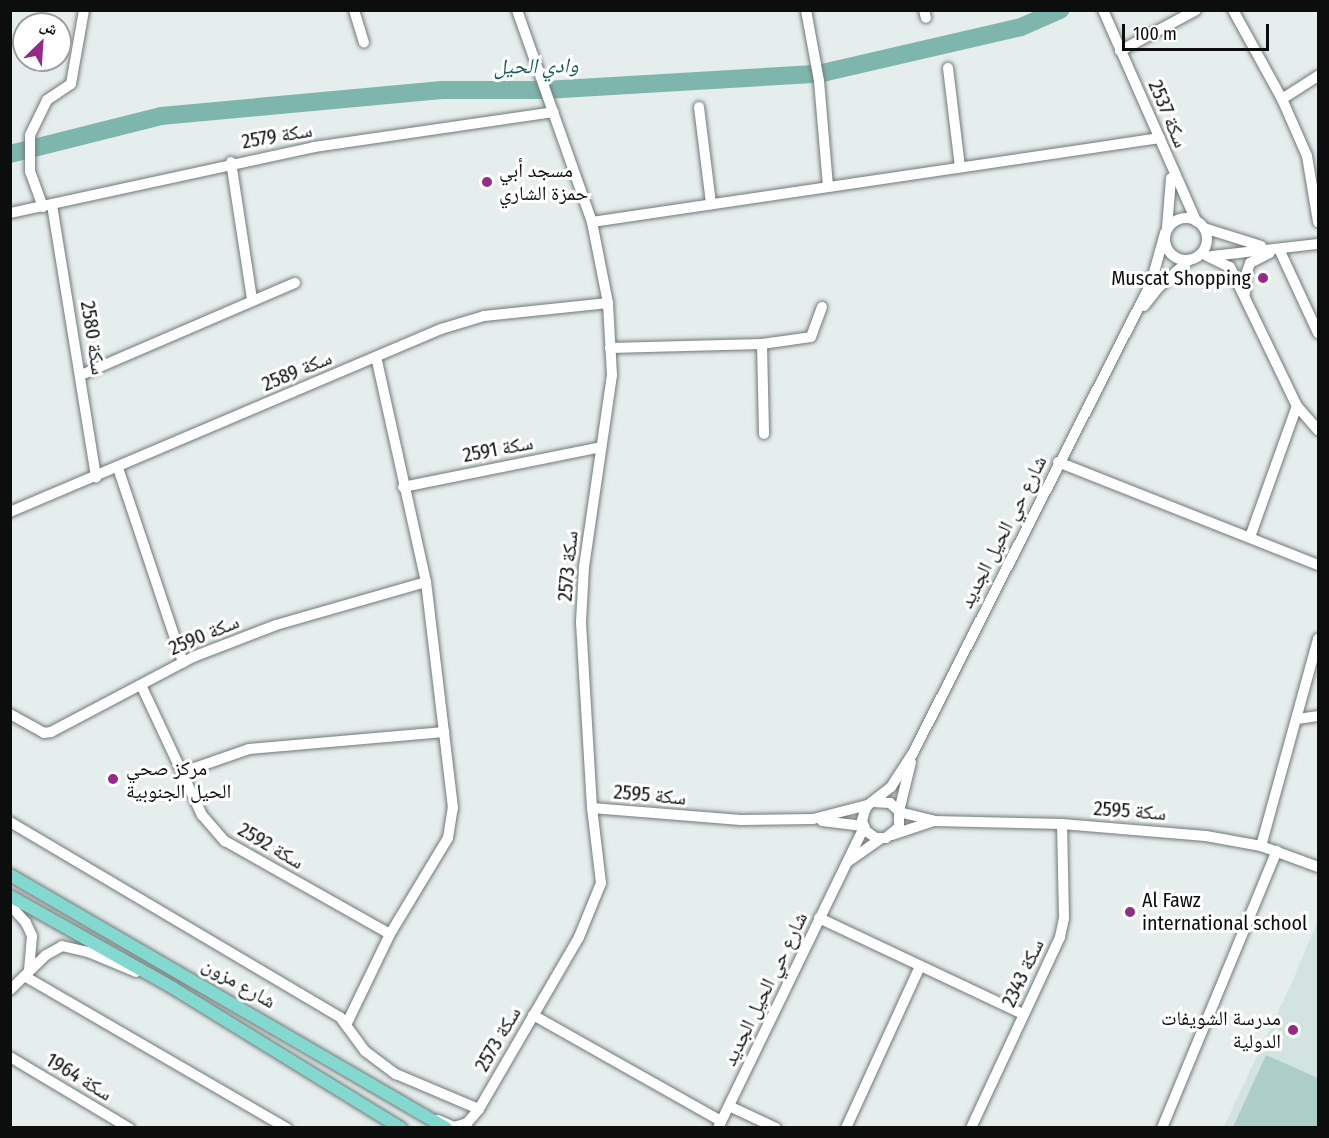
<!DOCTYPE html>
<html>
<head>
<meta charset="utf-8">
<style>
  body { margin:0 }
  #map { position:relative; width:1329px; height:1138px; overflow:hidden; background:#e6eeed; font-family:"Fira Sans Condensed","Noto Naskh Arabic",sans-serif }
  div>[style] { position:absolute }
  .built>* { inset:0; background:#d2e3e0 }
  .green>* { inset:0; background:#adcec8 }
  .river>* { height:18px; margin:-9px; padding:0 9px; transform-origin:9px; border-radius:9px; background:#7eb6ae }
  .roads { filter:drop-shadow(0 0 2px #717877) drop-shadow(0 0 2px #717877) }
  .minor>* { height:10px; margin:-5px; padding:0 5px; transform-origin:5px; border-radius:5px; background:#fff }
  .minor>.ring { margin:-5px; padding:0; box-sizing:content-box; background:none; border:10px solid #fff; border-radius:50% }
  .major>* { height:12px; margin:-6px; padding:0 6px; transform-origin:6px; border-radius:6px; background:#83d9d0 }
  .dots>* { width:16px; height:16px; translate:-50% -50%; box-sizing:border-box; border:3px solid #fff; border-radius:50% }
  span { translate:-50% -50%; white-space:nowrap; text-align:center; line-height:1.15; -webkit-text-stroke:6px #fff; paint-order:stroke }
  .street-label { font-size:20px; color:#0c0e0e }
  .poi-label { font-size:20px; color:#0c0e0e }
  .left { translate:0 -50%; text-align:left }
  .right { translate:-100% -50%; text-align:right }
  .water-label { font-size:21px; color:#146058; font-style:italic }
  .frame { position:absolute; inset:0; border:12px solid #0c0e0e; pointer-events:none }
  .north { position:absolute; left:12px; top:12px; width:60px; height:60px; box-sizing:border-box; background:#fff; border:2px solid #9e9f9f; border-radius:50%; rotate:25deg; font-size:16px; font-weight:700; line-height:24px; text-align:center; color:#0c0e0e }
  .north::after { content:''; display:block; margin:auto; width:21px; height:27px; background:#972988; clip-path:polygon(50% 0,100% 100%,50% 72%,0 100%) }
  .scale { position:absolute; left:1122px; top:24px; width:147px; height:27px; box-sizing:border-box; border:3px solid #0c0e0e; border-top:0; padding-left:8px; font-size:18px; line-height:21px; white-space:nowrap; color:#0c0e0e; -webkit-text-stroke:4px #fff; paint-order:stroke }
</style>
</head>
<body>
<div id="map">
  <div class="built">
    <div style="clip-path:polygon(1318px 920px,1318px 1127px,1223px 1128px,1292px 982px)"></div>
  </div>
  <div class="green">
    <div style="clip-path:polygon(1266px 1055px,1318px 1078px,1318px 1127px,1233px 1127px)"></div>
  </div>
  <div class="river">
    <div style="left:10px;top:154px;width:156px;rotate:-14.1deg"></div>
    <div style="left:161px;top:116px;width:282px;rotate:-5.3deg"></div>
    <div style="left:442px;top:90px;width:103px"></div>
    <div style="left:545px;top:90px;width:273px;rotate:-3.4deg"></div>
    <div style="left:818px;top:74px;width:208px;rotate:-13deg"></div>
    <div style="left:1021px;top:27px;width:43px;rotate:-23.6deg"></div>
  </div>
  <div class="roads">
    <div class="minor">
      <div style="left:354px;top:10px;width:34px;rotate:73deg"></div>
      <div style="left:806px;top:10px;width:72px;rotate:79.6deg"></div>
      <div style="left:819px;top:81px;width:106px;rotate:85.1deg"></div>
      <div style="left:924px;top:10px;width:8px;rotate:76deg"></div>
      <div style="left:1103px;top:10px;width:231px;rotate:66.2deg"></div>
      <div style="left:1233px;top:10px;width:102px;rotate:61.2deg"></div>
      <div style="left:1282px;top:99px;width:62px;rotate:66.3deg"></div>
      <div style="left:1307px;top:156px;width:67px;rotate:80.5deg"></div>
      <div style="left:1120px;top:51px;width:86px;rotate:-28.3deg"></div>
      <div style="left:948px;top:68px;width:100px;rotate:83.1deg"></div>
      <div style="left:1282px;top:99px;width:43px;rotate:-32.6deg"></div>
      <div style="left:699px;top:107px;width:98px;rotate:82.9deg"></div>
      <div style="left:231px;top:162px;width:140px;rotate:81.3deg"></div>
      <div style="left:52px;top:205px;width:276px;rotate:80.8deg"></div>
      <div style="left:43px;top:207px;width:37px;rotate:-110deg"></div>
      <div style="left:30px;top:172px;width:37px;rotate:-90deg"></div>
      <div style="left:30px;top:135px;width:39px;rotate:-64deg"></div>
      <div style="left:47px;top:100px;width:29px;rotate:-34deg"></div>
      <div style="left:71px;top:84px;width:75px;rotate:-80deg"></div>
      <div style="left:10px;top:213px;width:311px;rotate:-12.2deg"></div>
      <div style="left:314px;top:147px;width:242px;rotate:-8.3deg"></div>
      <div class="ring" style="left:1165px;top:218px;width:32px;height:32px"></div>
      <div style="left:592px;top:222px;width:574px;rotate:-8.41deg"></div>
      <div style="left:1167px;top:228px;width:50px;rotate:-85.4deg"></div>
      <div style="left:1204px;top:228px;width:60px;rotate:17.5deg"></div>
      <div style="left:1279px;top:249px;width:93px;rotate:65.1deg"></div>
      <div style="left:1207px;top:256px;width:25px;rotate:26deg"></div>
      <div style="left:1230px;top:267px;width:154px;rotate:64.3deg"></div>
      <div style="left:1297px;top:406px;width:32px;rotate:49deg"></div>
      <div style="left:1212px;top:256px;width:107px;rotate:-6.5deg"></div>
      <div style="left:1245px;top:293px;width:16px;rotate:-90deg"></div>
      <div style="left:1245px;top:277px;width:15px;rotate:-70deg"></div>
      <div style="left:1250px;top:263px;width:22px;rotate:-27deg"></div>
      <div style="left:1144px;top:306px;width:23px;rotate:-52deg"></div>
      <div style="left:1158px;top:288px;width:42px;rotate:-42.1deg"></div>
      <div style="left:762px;top:344px;width:90px;rotate:88.7deg"></div>
      <div style="left:610px;top:348px;width:152px;rotate:-1.5deg"></div>
      <div style="left:762px;top:344px;width:49px;rotate:-8.1deg"></div>
      <div style="left:811px;top:337px;width:32px;rotate:-70deg"></div>
      <div style="left:81px;top:375px;width:233px;rotate:-23.3deg"></div>
      <div style="left:1058px;top:462px;width:280px;rotate:21.6deg"></div>
      <div style="left:118px;top:468px;width:205px;rotate:71.5deg"></div>
      <div style="left:403px;top:487px;width:202px;rotate:-11.4deg"></div>
      <div style="left:10px;top:512px;width:468px;rotate:-23deg"></div>
      <div style="left:441px;top:329px;width:45px;rotate:-16.8deg"></div>
      <div style="left:484px;top:316px;width:125px;rotate:-6deg"></div>
      <div style="left:1250px;top:537px;width:139px;rotate:-70.3deg"></div>
      <div style="left:141px;top:685px;width:144px;rotate:64.9deg"></div>
      <div style="left:202px;top:815px;width:35px;rotate:49deg"></div>
      <div style="left:225px;top:841px;width:189px;rotate:29.4deg"></div>
      <div style="left:10px;top:714px;width:39px;rotate:29deg"></div>
      <div style="left:44px;top:733px;width:7px;rotate:-8deg"></div>
      <div style="left:51px;top:732px;width:161px;rotate:-27.8deg"></div>
      <div style="left:193px;top:657px;width:89px;rotate:-21.1deg"></div>
      <div style="left:276px;top:625px;width:156px;rotate:-16deg"></div>
      <div style="left:1297px;top:719px;width:21px;rotate:-8deg"></div>
      <div style="left:183px;top:772px;width:70px;rotate:-19.2deg"></div>
      <div style="left:249px;top:749px;width:196px;rotate:-5deg"></div>
      <div style="left:873px;top:802px;width:17px;rotate:3deg"></div>
      <div style="left:890px;top:803px;width:12px;rotate:42deg"></div>
      <div style="left:899px;top:811px;width:16px;rotate:90deg"></div>
      <div style="left:899px;top:827px;width:17px;rotate:140deg"></div>
      <div style="left:886px;top:838px;width:10px;rotate:180deg"></div>
      <div style="left:876px;top:838px;width:12px;rotate:-145deg"></div>
      <div style="left:866px;top:831px;width:11px;rotate:-112deg"></div>
      <div style="left:862px;top:821px;width:11px;rotate:-75deg"></div>
      <div style="left:865px;top:810px;width:6px;rotate:-59deg"></div>
      <div style="left:868px;top:805px;width:29px;rotate:-38deg"></div>
      <div style="left:891px;top:787px;width:40px;rotate:-57.1deg"></div>
      <div style="left:913px;top:753px;width:527px;rotate:-63.14deg"></div>
      <div style="left:1151px;top:283px;width:52px;rotate:-74.4deg"></div>
      <div style="left:592px;top:808px;width:149px;rotate:4.6deg"></div>
      <div style="left:741px;top:820px;width:72px;rotate:-0.8deg"></div>
      <div style="left:813px;top:819px;width:57px;rotate:-14.3deg"></div>
      <div style="left:899px;top:811px;width:50px;rotate:-76.2deg"></div>
      <div style="left:899px;top:812px;width:36px;rotate:14deg"></div>
      <div style="left:934px;top:821px;width:128px;rotate:1.3deg"></div>
      <div style="left:1062px;top:824px;width:144px;rotate:4.8deg"></div>
      <div style="left:1206px;top:836px;width:56px;rotate:10.3deg"></div>
      <div style="left:1261px;top:846px;width:61px;rotate:20.2deg"></div>
      <div style="left:822px;top:821px;width:41px;rotate:7deg"></div>
      <div style="left:10px;top:822px;width:383px;rotate:30.6deg"></div>
      <div style="left:340px;top:1017px;width:42px;rotate:53.7deg"></div>
      <div style="left:365px;top:1051px;width:39px;rotate:37deg"></div>
      <div style="left:396px;top:1074px;width:90px;rotate:22.9deg"></div>
      <div style="left:892px;top:835px;width:44px;rotate:-18.4deg"></div>
      <div style="left:1261px;top:846px;width:215px;rotate:-74.6deg"></div>
      <div style="left:849px;top:861px;width:38px;rotate:-35deg"></div>
      <div style="left:10px;top:905px;width:24px;rotate:48deg"></div>
      <div style="left:26px;top:923px;width:14px;rotate:65deg"></div>
      <div style="left:32px;top:936px;width:35px;rotate:95deg"></div>
      <div style="left:819px;top:918px;width:225px;rotate:25.2deg"></div>
      <div style="left:26px;top:977px;width:302px;rotate:30.1deg"></div>
      <div style="left:10px;top:990px;width:50px;rotate:-44.2deg"></div>
      <div style="left:46px;top:955px;width:18px;rotate:-29deg"></div>
      <div style="left:62px;top:946px;width:27px;rotate:13deg"></div>
      <div style="left:88px;top:952px;width:52px;rotate:22.6deg"></div>
      <div style="left:533px;top:1015px;width:216px;rotate:29.4deg"></div>
      <div style="left:347px;top:1023px;width:99px;rotate:-64.2deg"></div>
      <div style="left:390px;top:934px;width:112px;rotate:-58.9deg"></div>
      <div style="left:448px;top:838px;width:30px;rotate:-81deg"></div>
      <div style="left:453px;top:808px;width:228px;rotate:-96.8deg"></div>
      <div style="left:426px;top:582px;width:230px;rotate:-102.5deg"></div>
      <div style="left:10px;top:1057px;width:139px;rotate:30.8deg"></div>
      <div style="left:729px;top:1106px;width:52px;rotate:25.1deg"></div>
      <div style="left:438px;top:1120px;width:17px;rotate:24deg"></div>
      <div style="left:454px;top:1127px;width:14px;rotate:-17deg"></div>
      <div style="left:467px;top:1123px;width:18px;rotate:-49deg"></div>
      <div style="left:479px;top:1109px;width:199px;rotate:-59.8deg"></div>
      <div style="left:579px;top:937px;width:58px;rotate:-67.8deg"></div>
      <div style="left:601px;top:883px;width:76px;rotate:-96.8deg"></div>
      <div style="left:592px;top:808px;width:186px;rotate:-93.4deg"></div>
      <div style="left:581px;top:622px;width:55px;rotate:-86.9deg"></div>
      <div style="left:584px;top:567px;width:194px;rotate:-81.7deg"></div>
      <div style="left:612px;top:375px;width:72px;rotate:-93.2deg"></div>
      <div style="left:608px;top:303px;width:83px;rotate:-101.2deg"></div>
      <div style="left:592px;top:222px;width:225px;rotate:-109.5deg"></div>
      <div style="left:718px;top:1128px;width:335px;rotate:-64.1deg"></div>
      <div style="left:846px;top:1128px;width:178px;rotate:-65.4deg"></div>
      <div style="left:971px;top:1128px;width:211px;rotate:-65deg"></div>
      <div style="left:1060px;top:937px;width:19px;rotate:-78deg"></div>
      <div style="left:1064px;top:918px;width:94px;rotate:-91.2deg"></div>
      <div style="left:1162px;top:1128px;width:300px;rotate:-67.5deg"></div>
    </div>
    <div class="major">
      <div style="left:10px;top:875px;width:504px;rotate:30.13deg"></div>
      <div style="left:10px;top:896px;width:187px;rotate:29.4deg"></div>
      <div style="left:173px;top:988px;width:268px;rotate:31.6deg"></div>
    </div>
  </div>
  <div class="dots">
    <div style="left:487px;top:182px;background:#972988"></div>
    <div style="left:1263px;top:278px;background:#972988"></div>
    <div style="left:113px;top:779px;background:#972988"></div>
    <div style="left:1130px;top:912px;background:#972988"></div>
    <div style="left:1293px;top:1030px;background:#972988"></div>
  </div>
  <div class="street-label">
    <span style="left:1168px;top:114px;rotate:67deg">سكة 2537</span>
    <span style="left:277px;top:136px;rotate:-10deg">سكة 2579</span>
    <span style="left:93px;top:338px;rotate:81deg">سكة 2580</span>
    <span style="left:297px;top:371px;rotate:-23deg">سكة 2589</span>
    <span style="left:498px;top:449px;rotate:-11deg">سكة 2591</span>
    <span style="left:1003px;top:532px;rotate:-63deg">شارع حي الحيل الجديد</span>
    <span style="left:568px;top:566px;rotate:-85deg">سكة 2573</span>
    <span style="left:204px;top:635px;rotate:-23deg">سكة 2590</span>
    <span style="left:650px;top:795px;rotate:5deg">سكة 2595</span>
    <span style="left:1130px;top:811px;rotate:4deg">سكة 2595</span>
    <span style="left:271px;top:846px;rotate:30deg">سكة 2592</span>
    <span style="left:1023px;top:973px;rotate:-65deg">سكة 2343</span>
    <span style="left:239px;top:983px;rotate:30deg">شارع مزون</span>
    <span style="left:765px;top:989px;rotate:-64deg">شارع حي الحيل الجديد</span>
    <span style="left:498px;top:1039px;rotate:-60deg">سكة 2573</span>
    <span style="left:79px;top:1077px;rotate:31deg">سكة 1964</span>
  </div>
  <div class="poi-label">
    <span class="left" style="left:499px;top:182px">مسجد أبي<br>حمزة الشاري</span>
    <span class="right" style="left:1251px;top:278px">Muscat Shopping</span>
    <span class="left" style="left:126px;top:780px">مركز صحي<br>الحيل الجنوبية</span>
    <span class="left" style="left:1142px;top:912px">Al Fawz<br>international school</span>
    <span class="right" style="left:1281px;top:1030px">مدرسة الشويفات<br>الدولية</span>
  </div>
  <div class="water-label">
    <span style="left:536px;top:66px;rotate:-1deg">وادي الحيل</span>
  </div>
  <div class="frame"></div>
  <div class="north">ش</div>
  <div class="scale">100 m</div>
</div>
</body>
</html>
